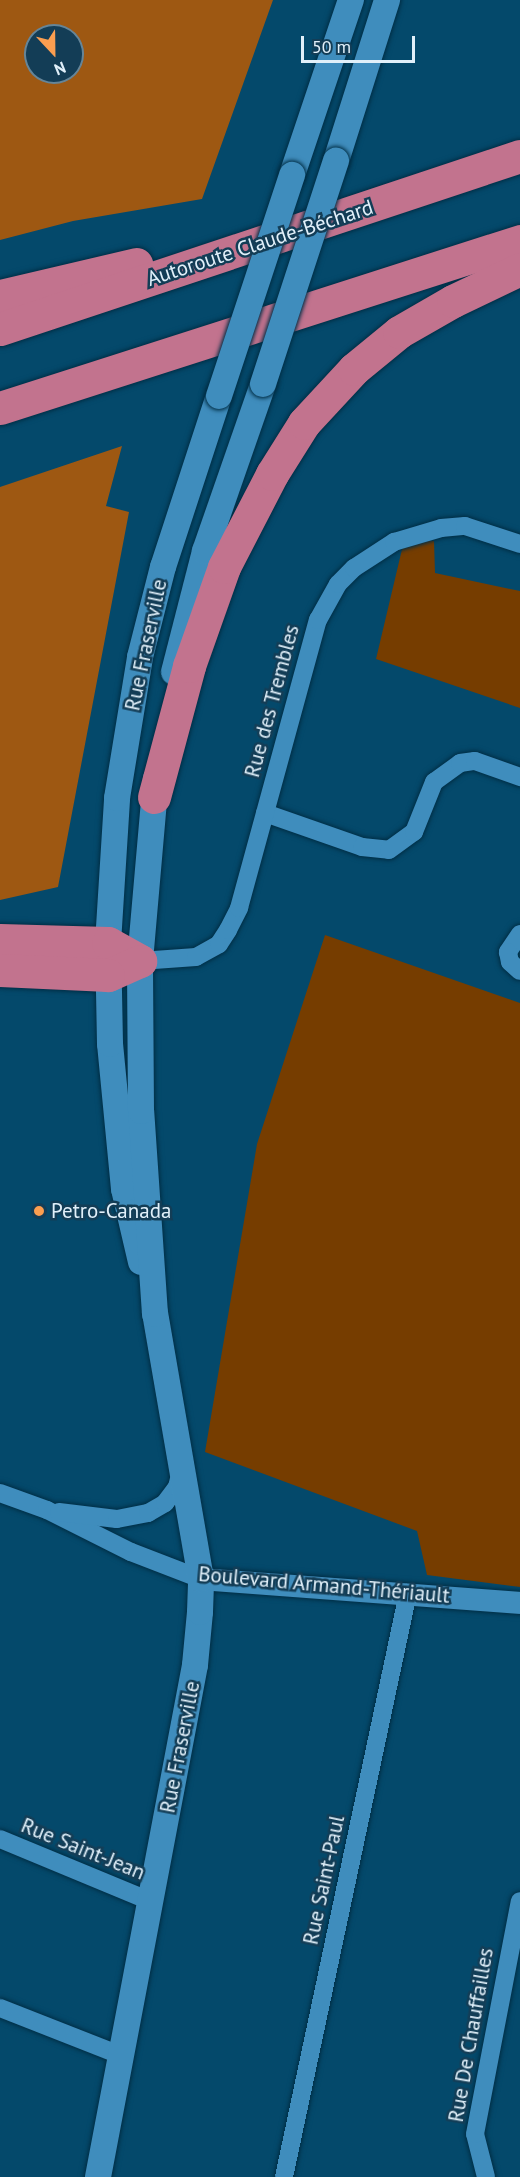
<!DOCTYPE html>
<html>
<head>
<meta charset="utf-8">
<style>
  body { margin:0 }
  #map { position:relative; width:520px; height:2177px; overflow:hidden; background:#04496b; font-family:"PT Sans",sans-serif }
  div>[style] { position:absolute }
  .green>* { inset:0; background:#763d00 }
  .forest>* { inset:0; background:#9e5812 }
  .roads { filter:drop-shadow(0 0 2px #012e45) drop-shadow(0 0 2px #012e45) }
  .minor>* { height:18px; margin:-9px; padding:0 9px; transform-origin:9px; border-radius:9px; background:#3f8dbd }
  .tertiary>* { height:22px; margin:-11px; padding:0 11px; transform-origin:11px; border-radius:11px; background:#3f8dbd }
  .secondary>* { height:26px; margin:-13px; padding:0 13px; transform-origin:13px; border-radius:13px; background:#3f8dbd }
  .motorway>* { height:33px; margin:-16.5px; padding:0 16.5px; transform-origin:16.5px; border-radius:16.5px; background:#c2738e }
  .bridges { filter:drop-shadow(0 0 2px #012e45) drop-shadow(0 0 2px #012e45) }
  .secondary-bridge>* { height:26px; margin:-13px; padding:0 13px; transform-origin:13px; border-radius:13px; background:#3f8dbd }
  .dots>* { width:16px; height:16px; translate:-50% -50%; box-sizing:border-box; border:3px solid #133d56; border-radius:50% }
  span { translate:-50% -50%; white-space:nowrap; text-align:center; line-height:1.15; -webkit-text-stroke:5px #133d56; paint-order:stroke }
  .street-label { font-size:21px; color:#e1f0fa }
  .poi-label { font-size:21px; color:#e1f0fa }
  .left { translate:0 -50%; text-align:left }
  .north { position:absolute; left:24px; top:24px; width:60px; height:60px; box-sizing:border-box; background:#133d56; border:2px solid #658598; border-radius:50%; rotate:158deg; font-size:16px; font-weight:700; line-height:24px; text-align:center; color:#e1f0fa }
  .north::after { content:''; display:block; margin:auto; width:21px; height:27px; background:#fb9e50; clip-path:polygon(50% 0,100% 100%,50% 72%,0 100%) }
  .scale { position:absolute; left:301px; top:36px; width:114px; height:27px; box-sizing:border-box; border:3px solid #e1f0fa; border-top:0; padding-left:8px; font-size:18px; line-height:21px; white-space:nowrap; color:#e1f0fa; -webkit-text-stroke:4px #133d56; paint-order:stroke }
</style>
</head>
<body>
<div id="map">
  <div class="green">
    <div style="clip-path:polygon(421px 540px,434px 541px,435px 573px,520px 591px,520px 708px,376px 659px,403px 545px)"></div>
    <div style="clip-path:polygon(325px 935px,520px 1003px,520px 1587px,427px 1575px,417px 1531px,205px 1452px,257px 1144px)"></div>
  </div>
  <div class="forest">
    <div style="clip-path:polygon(evenodd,0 0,273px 0,202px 199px,73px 221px,0 240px,0 0,36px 36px,72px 36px,72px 72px,36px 72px,36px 36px)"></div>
    <div style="clip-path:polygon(122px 446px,106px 506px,129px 512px,58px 887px,0 900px,0 487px)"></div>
  </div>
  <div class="roads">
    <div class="minor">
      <div style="left:265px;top:813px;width:103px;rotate:19.3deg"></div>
      <div style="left:362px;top:847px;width:27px;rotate:6deg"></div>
      <div style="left:389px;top:850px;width:31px;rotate:-36deg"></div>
      <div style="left:414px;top:832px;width:54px;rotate:-68.2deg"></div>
      <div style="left:434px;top:782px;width:32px;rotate:-36deg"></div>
      <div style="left:460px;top:763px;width:15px;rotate:-8deg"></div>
      <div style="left:475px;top:761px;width:48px;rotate:19.6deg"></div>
      <div style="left:520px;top:934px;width:22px;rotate:124deg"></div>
      <div style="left:508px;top:952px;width:10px;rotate:79deg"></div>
      <div style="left:510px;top:962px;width:13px;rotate:42deg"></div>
      <div style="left:140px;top:961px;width:56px;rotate:-4.1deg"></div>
      <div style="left:196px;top:957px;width:26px;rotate:-29deg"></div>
      <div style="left:219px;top:944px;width:17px;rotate:-57deg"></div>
      <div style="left:228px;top:930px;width:25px;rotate:-63deg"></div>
      <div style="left:239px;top:908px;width:299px;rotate:-74.7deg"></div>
      <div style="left:318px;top:620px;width:41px;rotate:-60.9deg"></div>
      <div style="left:338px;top:584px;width:23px;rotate:-45deg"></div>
      <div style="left:354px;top:568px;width:48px;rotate:-33deg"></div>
      <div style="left:394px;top:542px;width:49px;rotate:-16.6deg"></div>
      <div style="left:441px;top:528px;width:24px;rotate:-5deg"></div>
      <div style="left:465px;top:526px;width:58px;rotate:18.1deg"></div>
      <div style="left:0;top:1493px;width:50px;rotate:19.9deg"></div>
      <div style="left:47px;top:1510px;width:94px;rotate:26.6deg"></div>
      <div style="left:131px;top:1552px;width:75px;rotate:21.1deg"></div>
      <div style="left:59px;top:1512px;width:58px;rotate:6.9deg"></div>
      <div style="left:117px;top:1519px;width:32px;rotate:-11deg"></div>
      <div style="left:148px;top:1513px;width:20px;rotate:-30deg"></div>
      <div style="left:165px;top:1503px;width:20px;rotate:-53deg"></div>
      <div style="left:177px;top:1487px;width:16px;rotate:-76deg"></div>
      <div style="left:0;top:1839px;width:162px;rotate:22.5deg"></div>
      <div style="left:0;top:2008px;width:129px;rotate:21.4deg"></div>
      <div style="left:284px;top:2177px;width:597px;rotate:-78.01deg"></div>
      <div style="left:486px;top:2177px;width:44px;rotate:-104.3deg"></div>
      <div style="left:475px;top:2134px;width:237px;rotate:-79.1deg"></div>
    </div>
    <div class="tertiary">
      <div style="left:201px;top:1579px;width:320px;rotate:4.3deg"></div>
    </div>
    <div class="secondary">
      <div style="left:336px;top:161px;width:169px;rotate:-72.4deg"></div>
      <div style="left:292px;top:175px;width:185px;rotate:-71.4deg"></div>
      <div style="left:174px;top:672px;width:125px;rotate:-75.6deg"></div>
      <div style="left:205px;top:551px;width:177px;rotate:-70.8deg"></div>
      <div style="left:141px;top:1262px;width:75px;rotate:-103.1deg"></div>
      <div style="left:124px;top:1189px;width:146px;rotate:-95.5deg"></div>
      <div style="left:110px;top:1044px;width:101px;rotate:-91.1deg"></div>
      <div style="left:108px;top:943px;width:145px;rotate:-86.4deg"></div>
      <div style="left:117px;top:798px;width:143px;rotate:-80.7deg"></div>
      <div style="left:140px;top:657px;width:93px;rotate:-75.7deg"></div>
      <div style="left:163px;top:567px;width:180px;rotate:-71.9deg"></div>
      <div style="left:98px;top:2177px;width:521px;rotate:-79.27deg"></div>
      <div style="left:195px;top:1665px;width:53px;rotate:-84.6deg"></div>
      <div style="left:200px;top:1612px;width:33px;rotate:-88deg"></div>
      <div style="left:201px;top:1579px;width:269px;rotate:-99.8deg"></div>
      <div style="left:155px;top:1314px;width:203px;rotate:-93.9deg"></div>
      <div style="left:141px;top:1111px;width:150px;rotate:-90.4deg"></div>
      <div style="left:140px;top:961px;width:183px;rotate:-85deg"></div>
    </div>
    <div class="motorway">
      <div style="left:0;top:296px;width:140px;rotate:-13.2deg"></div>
      <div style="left:0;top:329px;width:548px;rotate:-18.4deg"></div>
      <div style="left:0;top:408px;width:546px;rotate:-17.8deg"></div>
      <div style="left:154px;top:797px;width:136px;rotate:-75deg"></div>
      <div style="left:189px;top:666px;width:105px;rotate:-70.5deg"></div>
      <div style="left:224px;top:567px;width:105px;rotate:-62.7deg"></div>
      <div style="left:272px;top:474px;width:60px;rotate:-57.9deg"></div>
      <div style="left:304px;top:423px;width:74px;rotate:-47.2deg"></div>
      <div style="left:354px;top:369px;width:58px;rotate:-39.4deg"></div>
      <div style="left:399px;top:332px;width:62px;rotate:-29.9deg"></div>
      <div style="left:453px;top:301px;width:74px;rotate:-25.5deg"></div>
      <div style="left:0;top:940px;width:108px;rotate:1.6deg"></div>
      <div style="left:108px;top:943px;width:37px;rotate:29deg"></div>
      <div style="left:140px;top:961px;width:35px;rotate:156deg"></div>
      <div style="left:108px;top:975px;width:108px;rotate:-177.3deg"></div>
    </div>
  </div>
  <div class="bridges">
    <div class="secondary-bridge">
      <div style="left:263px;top:384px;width:235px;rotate:-71.9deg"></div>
      <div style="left:219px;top:396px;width:233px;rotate:-71.7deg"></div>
    </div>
  </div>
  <div class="dots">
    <div style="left:39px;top:1211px;background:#fb9e50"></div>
  </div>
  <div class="street-label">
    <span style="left:260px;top:243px;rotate:-18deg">Autoroute Claude-Béchard</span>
    <span style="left:146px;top:645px;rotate:-78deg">Rue Fraserville</span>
    <span style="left:272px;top:701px;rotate:-75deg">Rue des Trembles</span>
    <span style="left:324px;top:1585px;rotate:5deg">Boulevard Armand-Thériault</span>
    <span style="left:180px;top:1747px;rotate:-79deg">Rue Fraserville</span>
    <span style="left:83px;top:1849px;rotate:22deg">Rue Saint-Jean</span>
    <span style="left:324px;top:1880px;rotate:-78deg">Rue Saint-Paul</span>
    <span style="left:471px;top:2035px;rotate:-80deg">Rue De Chauffailles</span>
  </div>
  <div class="poi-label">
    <span class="left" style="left:51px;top:1211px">Petro-Canada</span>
  </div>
  <div class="north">N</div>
  <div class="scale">50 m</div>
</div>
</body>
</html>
